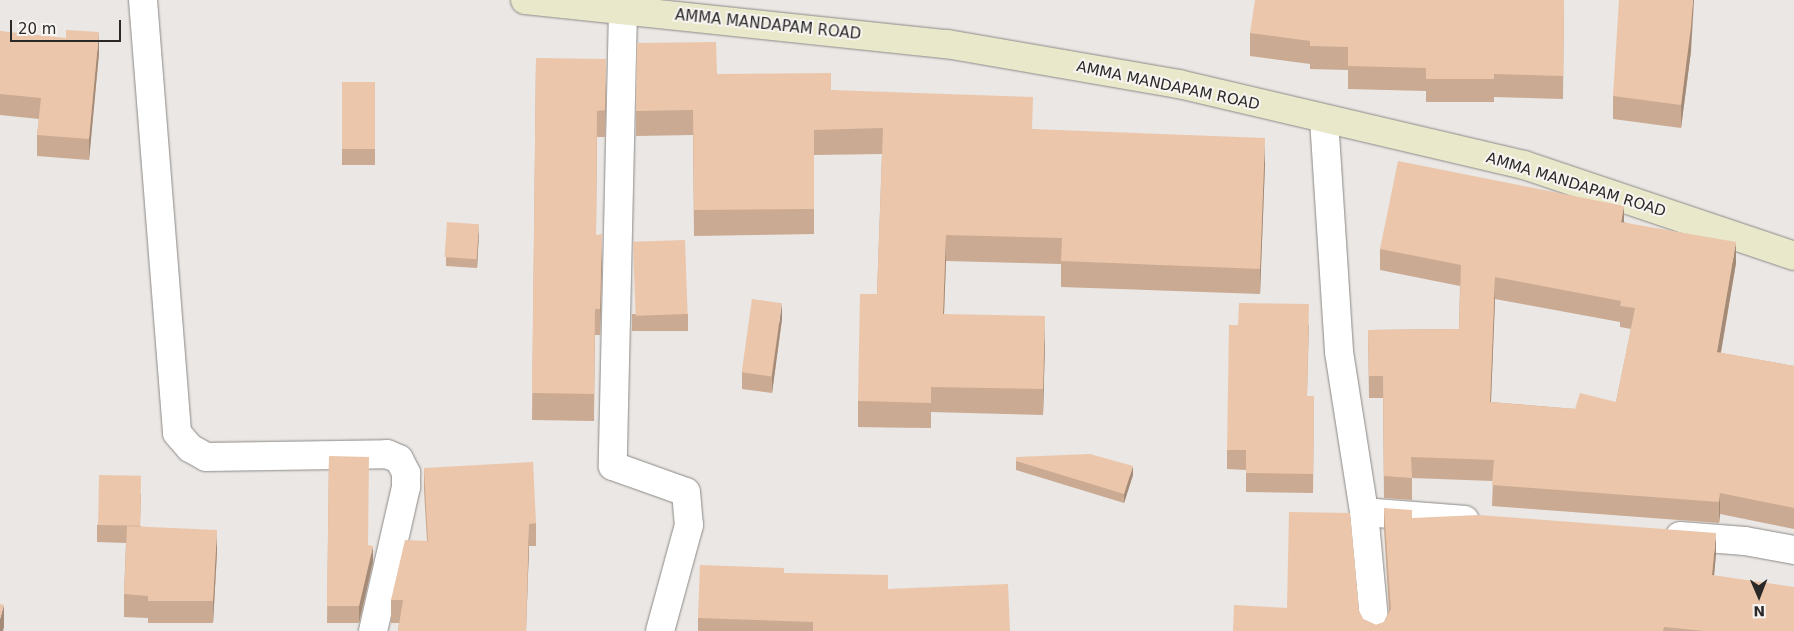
<!DOCTYPE html>
<html>
<head>
<meta charset="utf-8">
<style>
  body { margin:0 }
  #map { position:relative; width:1794px; height:631px; overflow:hidden; background:#eae7e4; font-family:"DejaVu Sans",sans-serif }
  div>[style] { position:absolute }
  .roads { filter:drop-shadow(0 0 1px #8c8987) drop-shadow(0 0 1px #8c8987) }
  .street>* { height:28px; margin:-14px; padding:0 14px; transform-origin:14px; border-radius:14px; background:#fff }
  .secondary>* { height:28px; margin:-14px; padding:0 14px; transform-origin:14px; border-radius:14px; background:#e9e8ca }
  .wall>* { inset:0; background:#caaa92; transform-origin:0 0 }
  .shaded-wall>* { inset:0; background:#a48b77 }
  .building>* { inset:0; background:#ebc6aa; transform-origin:0 0 }
  span { translate:-50% -50%; white-space:nowrap; text-align:center; line-height:1.15; -webkit-text-stroke:4px #f7f4f2; paint-order:stroke }
  .street-label { font-size:15px; color:#2a2928 }
  .north { position:absolute; left:1734px; top:571px; width:50px; height:50px; -webkit-text-stroke:4px #f7f4f2; paint-order:stroke; rotate:179deg; font-size:14px; font-weight:700; line-height:20px; text-align:center; color:#2a2928 }
  .north::after { content:''; display:block; margin:auto; width:18px; height:22px; background:#2a2928; clip-path:polygon(50% 0,100% 100%,50% 72%,0 100%) }
  .scale { position:absolute; left:10px; top:20px; width:111px; height:22px; box-sizing:border-box; border:2px solid #2a2928; border-top:0; padding-left:6px; font-size:15px; line-height:18px; white-space:nowrap; color:#2a2928; -webkit-text-stroke:4px #f7f4f2; paint-order:stroke }
</style>
</head>
<body>
<div id="map">
  <div class="roads">
    <div class="street">
      <div style="left:143px;top:0;width:434px;rotate:85.5deg"></div>
      <div style="left:177px;top:433px;width:20px;rotate:49deg"></div>
      <div style="left:190px;top:448px;width:18px;rotate:29deg"></div>
      <div style="left:206px;top:457px;width:181px;rotate:-0.9deg"></div>
      <div style="left:387px;top:454px;width:13px;rotate:23deg"></div>
      <div style="left:399px;top:459px;width:16px;rotate:63deg"></div>
      <div style="left:406px;top:473px;width:14px;rotate:90deg"></div>
      <div style="left:406px;top:487px;width:148px;rotate:102.9deg"></div>
      <div style="left:623px;top:10px;width:456px;rotate:91.3deg"></div>
      <div style="left:613px;top:466px;width:77px;rotate:19.6deg"></div>
      <div style="left:686px;top:492px;width:33px;rotate:85deg"></div>
      <div style="left:689px;top:525px;width:110px;rotate:105.3deg"></div>
      <div style="left:1324px;top:119px;width:233px;rotate:86.3deg"></div>
      <div style="left:1339px;top:352px;width:162px;rotate:81.1deg"></div>
      <div style="left:1364px;top:512px;width:120px;rotate:84.7deg"></div>
      <div style="left:1376px;top:513px;width:89px;rotate:4.5deg"></div>
      <div style="left:1680px;top:536px;width:65px;rotate:4.4deg"></div>
      <div style="left:1745px;top:541px;width:50px;rotate:10.4deg"></div>
    </div>
    <div class="secondary">
      <div style="left:525px;top:0;width:424px;rotate:6deg"></div>
      <div style="left:947px;top:44px;width:235px;rotate:9.8deg"></div>
      <div style="left:1179px;top:84px;width:354px;rotate:13.2deg"></div>
      <div style="left:1524px;top:165px;width:285px;rotate:18.6deg"></div>
    </div>
  </div>
  <div class="wall">
    <div style="clip-path:polygon(1564px 0,1563px 99px,1494px 97px,1494px 102px,1426px 102px,1426px 91px,1348px 89px,1348px 70px,1310px 69px,1310px 64px,1250px 56px,1250px 33px)"></div>
    <div style="clip-path:polygon(0 31px,99px 53px,89px 160px,37px 156px,37px 135px,39px 119px,0 115px)"></div>
    <div style="clip-path:polygon(1691px 51px,1681px 128px,1613px 119px,1613px 96px)"></div>
    <div style="clip-path:polygon(536px 58px,606px 86px,605px 137px,597px 137px,596px 235px,602px 261px,600px 335px,595px 335px,594px 421px,532px 420px)"></div>
    <div style="clip-path:polygon(717px 74px,831px 90px,1033px 129px,1265px 164px,1260px 294px,1061px 287px,1061px 264px,946px 261px,944px 314px,1045px 342px,1043px 415px,931px 412px,931px 428px,858px 427px,858px 401px,877px 294px,882px 154px,814px 155px,814px 234px,694px 236px,693px 135px,636px 136px,636px 111px)"></div>
    <div style="left:342px;top:82px;width:33px;height:83px"></div>
    <div style="clip-path:polygon(evenodd,1624px 222px,1736px 263px,1721px 353px,1794px 366px,1794px 529px,1720px 514px,1719px 523px,1492px 506px,1493px 481px,1412px 478px,1412px 500px,1384px 498px,1383px 398px,1369px 398px,1368px 330px,1459px 329px,1460px 286px,1380px 270px,1380px 249px,1624px 222px,1495px 299px,1620px 322px,1620px 327px,1631px 329px,1616px 402px,1575px 409px,1491px 402px,1495px 299px)"></div>
    <div style="clip-path:polygon(479px 233px,477px 268px,446px 266px,446px 257px)"></div>
    <div style="left:688px;top:314px;width:17px;height:56px;rotate:90deg"></div>
    <div style="clip-path:polygon(782px 319px,772px 393px,742px 389px,742px 372px)"></div>
    <div style="clip-path:polygon(1309px 324px,1307px 396px,1314px 396px,1313px 493px,1246px 492px,1246px 470px,1227px 469px,1227px 450px)"></div>
    <div style="clip-path:polygon(329px 456px,368px 545px,373px 562px,359px 623px,327px 623px)"></div>
    <div style="clip-path:polygon(1016px 461px,1133px 475px,1124px 503px,1016px 470px)"></div>
    <div style="clip-path:polygon(424px 468px,536px 523px,536px 546px,529px 546px,526px 631px,398px 631px,399px 623px,391px 623px,391px 600px,427px 541px,424px 490px)"></div>
    <div style="clip-path:polygon(141px 493px,140px 526px,217px 552px,213px 623px,148px 623px,148px 618px,124px 617px,124px 594px,126px 543px,97px 542px,97px 525px)"></div>
    <div style="clip-path:polygon(1384px 508px,1412px 518px,1716px 554px,1714px 576px,1794px 631px,1233px 631px,1359px 611px,1363px 619px,1376px 625px,1384px 622px,1389px 611px,1384px 529px)"></div>
    <div style="clip-path:polygon(784px 573px,888px 589px,1010px 631px,698px 631px,698px 618px)"></div>
  </div>
  <div class="shaded-wall">
    <div style="clip-path:polygon(1693px 0,1694px 0,1691px 51px,1681px 128px,1681px 105px)"></div>
    <div style="clip-path:polygon(99px 32px,99px 53px,89px 160px,89px 139px)"></div>
    <div style="clip-path:polygon(606px 59px,606px 86px,605px 137px,605px 110px)"></div>
    <div style="clip-path:polygon(1265px 138px,1265px 164px,1260px 294px,1260px 269px)"></div>
    <div style="clip-path:polygon(1624px 206px,1624px 228px,1621px 222px)"></div>
    <div style="clip-path:polygon(479px 224px,479px 233px,477px 268px,477px 259px)"></div>
    <div style="clip-path:polygon(602px 234px,602px 261px,600px 335px,600px 309px)"></div>
    <div style="clip-path:polygon(946px 235px,946px 261px,943px 340px,943px 314px)"></div>
    <div style="clip-path:polygon(1736px 242px,1736px 263px,1717px 374px,1717px 352px)"></div>
    <div style="clip-path:polygon(1495px 277px,1495px 299px,1490px 424px,1490px 402px)"></div>
    <div style="clip-path:polygon(782px 303px,782px 319px,772px 393px,772px 376px)"></div>
    <div style="clip-path:polygon(1045px 316px,1045px 342px,1043px 415px,1043px 389px)"></div>
    <div style="clip-path:polygon(1133px 466px,1133px 475px,1124px 503px,1124px 494px)"></div>
    <div style="clip-path:polygon(1720px 493px,1720px 514px,1719px 523px,1719px 502px)"></div>
    <div style="clip-path:polygon(529px 524px,529px 546px,526px 631px)"></div>
    <div style="clip-path:polygon(217px 530px,217px 552px,213px 623px,213px 601px)"></div>
    <div style="clip-path:polygon(1716px 533px,1716px 554px,1712px 597px,1712px 575px)"></div>
    <div style="clip-path:polygon(373px 546px,373px 562px,359px 623px,359px 606px)"></div>
    <div style="clip-path:polygon(4px 605px,4px 627px,3px 631px,0 631px,0 619px)"></div>
  </div>
  <div class="building">
    <div style="clip-path:polygon(1255px 0,1564px 0,1563px 76px,1494px 74px,1494px 79px,1426px 79px,1426px 68px,1348px 66px,1348px 47px,1310px 46px,1310px 41px,1250px 33px)"></div>
    <div style="clip-path:polygon(1619px 0,1693px 0,1691px 27px,1681px 105px,1613px 96px)"></div>
    <div style="clip-path:polygon(66px 30px,99px 32px,89px 139px,37px 135px,41px 98px,0 94px,0 31px,66px 38px)"></div>
    <div style="clip-path:polygon(716px 42px,717px 74px,831px 73px,831px 90px,1033px 97px,1032px 129px,1265px 138px,1260px 269px,1061px 261px,1062px 238px,946px 235px,943px 314px,1045px 316px,1043px 389px,931px 387px,931px 403px,858px 401px,860px 294px,877px 294px,883px 128px,814px 130px,814px 209px,694px 210px,693px 110px,636px 111px,637px 43px)"></div>
    <div style="clip-path:polygon(536px 58px,606px 59px,605px 110px,597px 111px,596px 235px,602px 234px,600px 309px,595px 309px,594px 394px,532px 393px)"></div>
    <div style="left:342px;top:82px;width:33px;height:67px"></div>
    <div style="clip-path:polygon(evenodd,1398px 161px,1624px 206px,1621px 222px,1736px 242px,1717px 352px,1794px 366px,1794px 508px,1720px 493px,1719px 502px,1492px 485px,1494px 460px,1411px 457px,1412px 478px,1384px 476px,1383px 376px,1369px 376px,1368px 330px,1459px 329px,1461px 265px,1380px 249px,1398px 161px,1495px 277px,1621px 301px,1620px 306px,1635px 308px,1616px 402px,1580px 393px,1575px 409px,1490px 402px,1495px 277px)"></div>
    <div style="left:447px;top:222px;width:32px;height:35px;rotate:4deg"></div>
    <div style="left:685px;top:240px;width:74px;height:52px;rotate:88deg"></div>
    <div style="left:752px;top:299px;width:30px;height:74px;rotate:8deg"></div>
    <div style="clip-path:polygon(1239px 303px,1309px 304px,1307px 396px,1314px 396px,1313px 474px,1246px 473px,1246px 450px,1227px 450px,1229px 325px,1238px 325px)"></div>
    <div style="clip-path:polygon(1090px 454px,1133px 466px,1124px 494px,1016px 461px,1016px 457px)"></div>
    <div style="clip-path:polygon(329px 456px,369px 457px,368px 545px,373px 546px,359px 606px,327px 606px)"></div>
    <div style="clip-path:polygon(533px 462px,536px 523px,529px 524px,526px 631px,398px 631px,403px 600px,391px 600px,405px 540px,428px 541px,424px 468px)"></div>
    <div style="left:99px;top:475px;width:42px;height:50px;rotate:1deg"></div>
    <div style="clip-path:polygon(1384px 508px,1412px 510px,1412px 518px,1479px 515px,1716px 533px,1712px 575px,1794px 587px,1794px 631px,1704px 631px,1664px 627px,1663px 631px,1233px 631px,1234px 605px,1287px 608px,1289px 512px,1350px 513px,1359px 611px,1363px 619px,1376px 625px,1384px 622px,1391px 609px)"></div>
    <div style="clip-path:polygon(127px 526px,217px 530px,213px 601px,148px 601px,148px 596px,124px 594px)"></div>
    <div style="clip-path:polygon(700px 565px,784px 568px,784px 573px,888px 575px,888px 589px,1008px 584px,1010px 631px,813px 631px,813px 622px,698px 618px)"></div>
    <div style="clip-path:polygon(0 604px,4px 605px,0 619px)"></div>
  </div>
  <div class="street-label">
    <span style="left:768px;top:25px;rotate:6deg">AMMA MANDAPAM ROAD</span>
    <span style="left:1168px;top:86px;rotate:12deg">AMMA MANDAPAM ROAD</span>
    <span style="left:1576px;top:185px;rotate:17deg">AMMA MANDAPAM ROAD</span>
  </div>
  <div class="north">N</div>
  <div class="scale">20 m</div>
</div>
</body>
</html>
